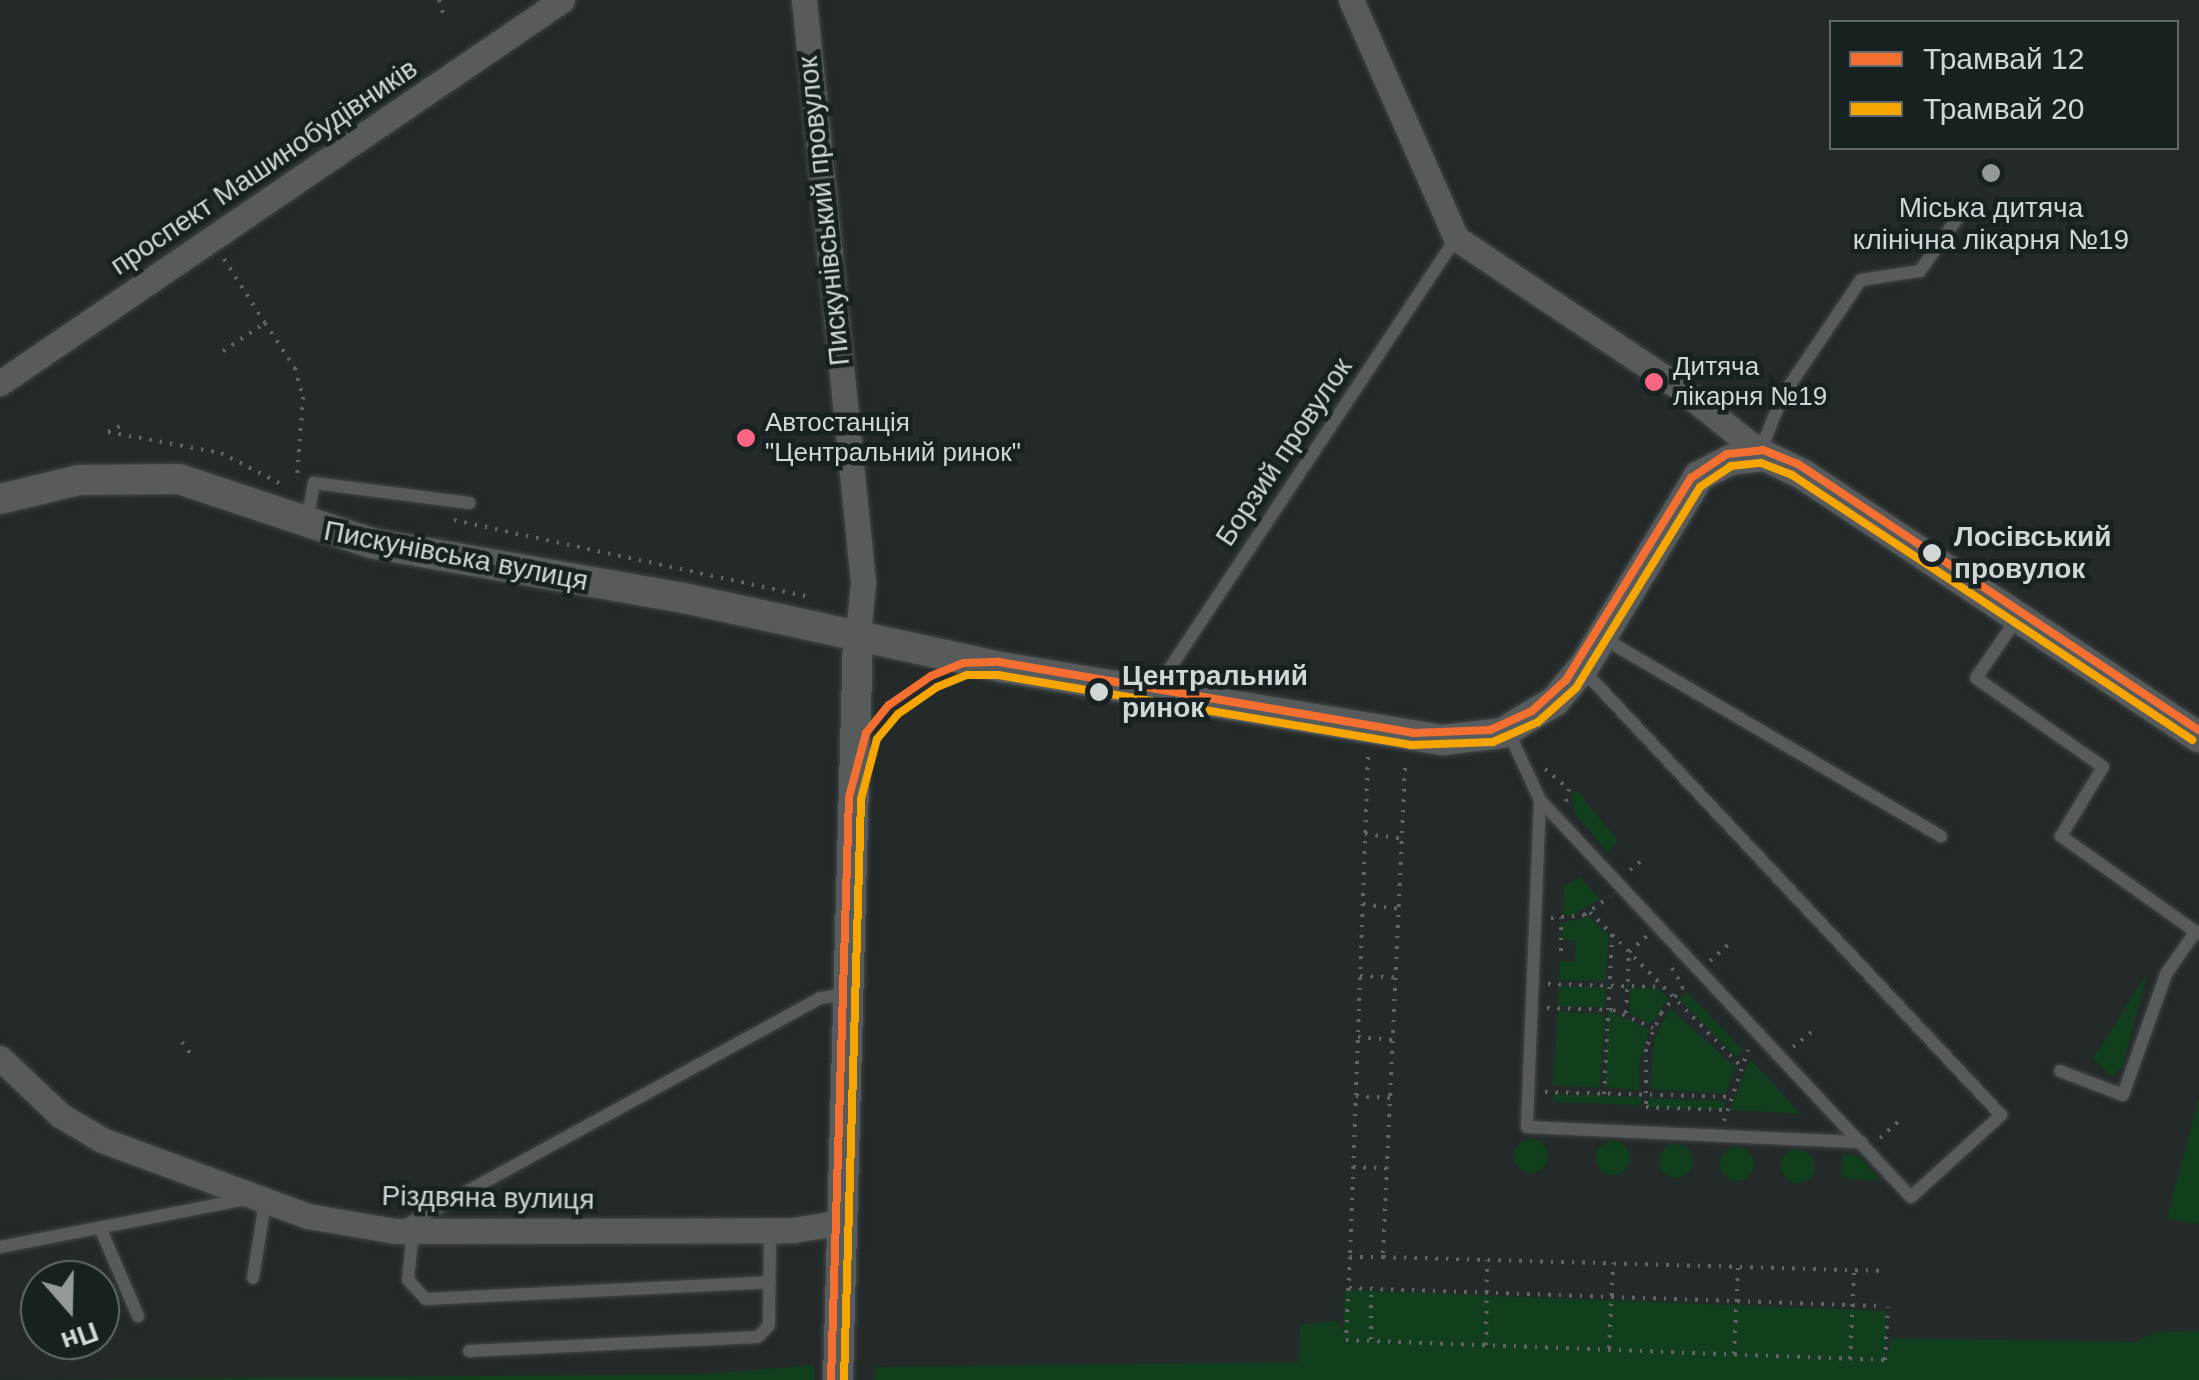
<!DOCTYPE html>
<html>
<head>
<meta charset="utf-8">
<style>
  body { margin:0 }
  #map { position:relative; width:2199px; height:1380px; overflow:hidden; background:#24292a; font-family:Helvetica,sans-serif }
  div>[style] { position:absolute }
  .green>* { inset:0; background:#113e1d; transform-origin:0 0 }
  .round { border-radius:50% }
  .path>* { height:4px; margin-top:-2px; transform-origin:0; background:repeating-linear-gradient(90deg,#626566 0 2.5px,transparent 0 10.5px) }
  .roads { filter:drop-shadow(0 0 2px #414545) drop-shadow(0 0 2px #414545) }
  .service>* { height:12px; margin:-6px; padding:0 6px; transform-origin:6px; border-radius:6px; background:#585b5c }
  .minor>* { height:25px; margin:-12.5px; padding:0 12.5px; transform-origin:12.5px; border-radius:12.5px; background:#585b5c }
  .tertiary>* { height:30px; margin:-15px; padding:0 15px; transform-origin:15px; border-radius:15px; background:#585b5c }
  .tram-1>* { height:8px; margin:-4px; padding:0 4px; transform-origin:4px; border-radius:4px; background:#f46f30 }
  .tram-2>* { height:8px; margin:-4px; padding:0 4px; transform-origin:4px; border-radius:4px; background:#f7a600 }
  .dots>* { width:28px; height:28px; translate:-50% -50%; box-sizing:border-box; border:5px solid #182122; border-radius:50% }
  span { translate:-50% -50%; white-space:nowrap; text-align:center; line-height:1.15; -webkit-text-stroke:9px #182122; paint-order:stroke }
  .bus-label { font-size:26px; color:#d1d7d8 }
  .left { translate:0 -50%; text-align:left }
  .street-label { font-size:28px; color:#d1d7d8 }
  .poi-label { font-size:28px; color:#d1d7d8 }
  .stop-label { font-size:28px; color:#d1d7d8; font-weight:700 }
  .legend { position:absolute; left:1829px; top:20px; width:350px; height:130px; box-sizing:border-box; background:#182122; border:2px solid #626a6b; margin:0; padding:12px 18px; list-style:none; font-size:30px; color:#d1d7d8 }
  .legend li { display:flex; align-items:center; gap:20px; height:50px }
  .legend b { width:50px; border:2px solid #626a6b }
  .north { position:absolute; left:20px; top:1260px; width:100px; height:100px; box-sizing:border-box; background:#182122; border:2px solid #626a6b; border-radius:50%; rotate:160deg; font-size:28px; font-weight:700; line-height:40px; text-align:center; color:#d1d7d8 }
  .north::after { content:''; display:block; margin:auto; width:35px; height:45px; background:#949a9b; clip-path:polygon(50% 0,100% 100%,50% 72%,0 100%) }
</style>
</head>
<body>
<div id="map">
  <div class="green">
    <div style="clip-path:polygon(1577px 790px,1618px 841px,1607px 852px,1576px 815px,1571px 796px)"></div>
    <div style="clip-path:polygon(1580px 877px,1600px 899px,1574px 915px,1562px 915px,1564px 886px)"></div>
    <div style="clip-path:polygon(1590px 917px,1609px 936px,1606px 981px,1559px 980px,1560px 961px,1575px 961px,1576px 941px,1561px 939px,1561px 922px)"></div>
    <div style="clip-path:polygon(2147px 974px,2123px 1066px,2112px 1078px,2093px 1058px)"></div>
    <div style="left:1559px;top:986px;width:47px;height:20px;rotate:2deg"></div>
    <div style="clip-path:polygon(1631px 988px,1658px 989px,1669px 997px,1651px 1024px,1629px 1013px)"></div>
    <div style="left:1687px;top:992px;width:81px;height:10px;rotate:46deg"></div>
    <div style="clip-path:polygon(1670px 1008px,1735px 1067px,1726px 1094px,1650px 1089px,1654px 1041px)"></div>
    <div style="left:1558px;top:1011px;width:47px;height:74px;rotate:4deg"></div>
    <div style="clip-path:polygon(1608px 1011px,1650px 1029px,1639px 1064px,1640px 1090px,1605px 1087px)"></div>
    <div style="clip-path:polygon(1750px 1059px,1801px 1114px,1730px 1110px)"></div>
    <div style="left:1554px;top:1094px;width:87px;height:8px;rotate:2deg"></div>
    <div style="clip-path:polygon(2199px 1097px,2199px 1224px,2167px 1219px)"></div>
    <div style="left:1648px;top:1098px;width:77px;height:9px;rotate:2deg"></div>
    <div class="round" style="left:1514px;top:1139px;width:34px;height:34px"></div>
    <div class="round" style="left:1596px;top:1141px;width:34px;height:34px"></div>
    <div class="round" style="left:1659px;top:1144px;width:34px;height:34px"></div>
    <div class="round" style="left:1720px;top:1147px;width:34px;height:34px"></div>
    <div class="round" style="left:1781px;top:1149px;width:34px;height:34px"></div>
    <div style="clip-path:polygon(1843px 1154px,1858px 1155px,1881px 1181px,1841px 1178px)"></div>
    <div style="clip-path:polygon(1345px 1290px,1887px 1311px,1886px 1360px,1892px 1338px,2134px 1342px,2156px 1332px,2199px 1331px,2199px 1380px,874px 1380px,875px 1367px,1298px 1362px,1300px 1324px,1336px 1321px,1343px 1331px)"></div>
    <div style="clip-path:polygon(814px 1365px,814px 1380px,0 1380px,703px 1374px)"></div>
  </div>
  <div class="path">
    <div style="left:439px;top:0;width:14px;rotate:73deg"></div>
    <div style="left:224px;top:259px;width:76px;rotate:57.4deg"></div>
    <div style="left:223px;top:351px;width:50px;rotate:-33.7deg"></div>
    <div style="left:265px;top:323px;width:54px;rotate:56.3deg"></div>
    <div style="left:295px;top:368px;width:30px;rotate:75deg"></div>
    <div style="left:303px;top:397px;width:80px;rotate:94.3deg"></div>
    <div style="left:108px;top:432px;width:115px;rotate:10.5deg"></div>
    <div style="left:221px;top:453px;width:70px;rotate:27.3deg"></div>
    <div style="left:108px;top:432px;width:20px;rotate:-27deg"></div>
    <div style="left:454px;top:520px;width:361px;rotate:12.2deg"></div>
    <div style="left:1368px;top:757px;width:500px;rotate:92.06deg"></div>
    <div style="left:1350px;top:1257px;width:33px"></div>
    <div style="left:1405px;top:768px;width:489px;rotate:92.6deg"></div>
    <div style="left:1383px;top:1257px;width:500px;rotate:1.6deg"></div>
    <div style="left:1545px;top:769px;width:31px;rotate:40deg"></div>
    <div style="left:1569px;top:789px;width:13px;rotate:103deg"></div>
    <div style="left:1365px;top:834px;width:35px;rotate:7deg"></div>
    <div style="left:1630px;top:870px;width:19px;rotate:-39deg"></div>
    <div style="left:1363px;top:904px;width:35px;rotate:8deg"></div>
    <div style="left:1590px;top:912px;width:217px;rotate:45.6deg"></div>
    <div style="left:1551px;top:918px;width:33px;rotate:-5deg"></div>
    <div style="left:1584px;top:915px;width:32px;rotate:-35deg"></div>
    <div style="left:1561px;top:951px;width:33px;rotate:-90deg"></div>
    <div style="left:1710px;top:961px;width:25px;rotate:-42deg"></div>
    <div style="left:1672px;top:968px;width:22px;rotate:60deg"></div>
    <div style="left:1683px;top:987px;width:34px;rotate:130deg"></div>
    <div style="left:1661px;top:1013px;width:39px;rotate:113deg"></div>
    <div style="left:1646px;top:1049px;width:58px;rotate:90deg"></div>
    <div style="left:1646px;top:1107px;width:80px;rotate:2.1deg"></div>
    <div style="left:1360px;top:976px;width:35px;rotate:2deg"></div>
    <div style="left:1548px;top:984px;width:115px;rotate:1.5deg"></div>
    <div style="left:1547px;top:1008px;width:66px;rotate:1.7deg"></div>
    <div style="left:1613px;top:1010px;width:44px;rotate:24.2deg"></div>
    <div style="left:1626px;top:1013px;width:61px;rotate:-87.2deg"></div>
    <div style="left:1629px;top:952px;width:24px;rotate:-42deg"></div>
    <div style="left:1358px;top:1037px;width:35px;rotate:5deg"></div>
    <div style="left:182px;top:1042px;width:14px;rotate:54deg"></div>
    <div style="left:1793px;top:1047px;width:26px;rotate:-39deg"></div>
    <div style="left:1545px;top:1092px;width:185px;rotate:1.5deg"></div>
    <div style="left:1604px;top:1094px;width:160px;rotate:-87.1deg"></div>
    <div style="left:1356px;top:1096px;width:34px;rotate:3deg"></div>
    <div style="left:1724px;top:1121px;width:75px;rotate:-71.3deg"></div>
    <div style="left:1880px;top:1138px;width:25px;rotate:-42deg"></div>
    <div style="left:1353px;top:1167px;width:34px;rotate:2deg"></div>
    <div style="left:1350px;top:1257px;width:83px;rotate:92.8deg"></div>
    <div style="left:1346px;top:1340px;width:539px;rotate:2.13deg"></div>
    <div style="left:1885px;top:1360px;width:53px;rotate:-86.8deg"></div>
    <div style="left:1349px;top:1288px;width:532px;rotate:1.94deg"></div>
    <div style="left:1371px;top:1339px;width:50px;rotate:-90deg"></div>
    <div style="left:1486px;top:1345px;width:85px;rotate:-89.3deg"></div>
    <div style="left:1609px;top:1348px;width:85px;rotate:-87.3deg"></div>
    <div style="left:1734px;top:1354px;width:87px;rotate:-87.4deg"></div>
    <div style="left:1850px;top:1359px;width:89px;rotate:-87.4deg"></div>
  </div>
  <div class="roads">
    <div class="service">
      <div style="left:1759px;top:454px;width:64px;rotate:-67.9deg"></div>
      <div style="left:1783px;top:395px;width:139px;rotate:-55.9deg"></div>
      <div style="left:1861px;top:280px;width:60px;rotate:-8.7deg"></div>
      <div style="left:1920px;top:271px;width:80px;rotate:-54.7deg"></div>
      <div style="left:307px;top:522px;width:40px;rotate:-80deg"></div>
      <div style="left:314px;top:483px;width:157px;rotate:7.3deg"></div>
      <div style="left:2018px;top:617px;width:74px;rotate:124.5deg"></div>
      <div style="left:1976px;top:678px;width:155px;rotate:35deg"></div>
      <div style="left:2103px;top:767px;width:81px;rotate:121.3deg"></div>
      <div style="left:2061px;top:836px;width:169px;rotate:35.4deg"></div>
      <div style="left:1603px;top:638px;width:392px;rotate:30.4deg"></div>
      <div style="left:1161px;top:693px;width:16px;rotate:-79deg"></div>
      <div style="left:1164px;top:677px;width:527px;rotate:-56.37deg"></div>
      <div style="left:1508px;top:731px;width:76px;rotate:65.1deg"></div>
      <div style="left:1540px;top:800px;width:543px;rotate:46.94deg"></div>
      <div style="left:1911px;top:1197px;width:122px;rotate:-42.3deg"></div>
      <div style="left:2001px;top:1115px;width:611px;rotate:-133.21deg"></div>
      <div style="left:1540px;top:800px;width:327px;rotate:92.3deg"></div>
      <div style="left:1527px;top:1127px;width:335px;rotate:2.6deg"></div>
      <div style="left:2060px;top:1071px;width:67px;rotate:20.9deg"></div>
      <div style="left:2123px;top:1095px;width:128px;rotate:-70.4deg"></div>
      <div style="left:2166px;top:974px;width:52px;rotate:-55.1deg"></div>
      <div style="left:406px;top:1225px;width:472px;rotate:-28.7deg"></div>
      <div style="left:820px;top:998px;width:28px;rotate:-8deg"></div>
      <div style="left:101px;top:1230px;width:94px;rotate:66.7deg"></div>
      <div style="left:413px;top:1230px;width:50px;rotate:95.7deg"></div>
      <div style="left:408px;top:1280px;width:26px;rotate:47deg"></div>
      <div style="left:426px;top:1299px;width:344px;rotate:-2.8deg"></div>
      <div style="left:0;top:1247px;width:253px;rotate:-11deg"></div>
      <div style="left:253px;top:1278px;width:76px;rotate:-80.9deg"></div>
      <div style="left:469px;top:1351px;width:289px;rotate:-2.8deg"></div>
      <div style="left:758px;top:1337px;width:16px;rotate:-47deg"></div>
      <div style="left:769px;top:1325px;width:95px;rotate:-89.4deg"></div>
    </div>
    <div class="minor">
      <div style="left:804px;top:0;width:585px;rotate:84.21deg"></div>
      <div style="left:863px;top:582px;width:54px;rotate:95.3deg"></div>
      <div style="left:1351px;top:0;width:260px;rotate:66.2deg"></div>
      <div style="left:1456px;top:238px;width:270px;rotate:33.8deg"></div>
      <div style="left:1680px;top:388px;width:109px;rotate:38.7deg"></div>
      <div style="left:0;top:383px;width:680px;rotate:-34.27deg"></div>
      <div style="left:0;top:1058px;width:83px;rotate:43.5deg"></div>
      <div style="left:60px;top:1115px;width:49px;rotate:30.8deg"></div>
      <div style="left:102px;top:1140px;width:220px;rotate:20.3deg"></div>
      <div style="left:308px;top:1216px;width:88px;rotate:9.8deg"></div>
      <div style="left:395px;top:1231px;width:398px;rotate:-0.1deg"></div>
      <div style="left:793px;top:1230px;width:46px;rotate:-8.8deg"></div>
    </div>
    <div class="tertiary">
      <div style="left:0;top:499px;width:81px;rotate:-13.5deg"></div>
      <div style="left:79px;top:480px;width:100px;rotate:-0.6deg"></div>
      <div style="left:179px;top:479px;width:202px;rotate:18.4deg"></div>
      <div style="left:371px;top:543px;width:318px;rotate:10deg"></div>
      <div style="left:684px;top:598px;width:324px;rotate:12.3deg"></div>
      <div style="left:1001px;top:667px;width:449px;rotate:9.4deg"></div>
      <div style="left:1444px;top:740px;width:58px;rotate:-6.9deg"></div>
      <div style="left:1502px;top:733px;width:62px;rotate:-31.1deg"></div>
      <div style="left:1555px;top:701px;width:47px;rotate:-50.2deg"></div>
      <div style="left:1585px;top:665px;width:221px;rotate:-58.9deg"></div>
      <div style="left:1699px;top:476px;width:36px;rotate:-27deg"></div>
      <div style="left:1731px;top:460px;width:34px;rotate:-7deg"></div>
      <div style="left:1765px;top:456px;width:43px;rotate:26deg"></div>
      <div style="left:1804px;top:475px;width:474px;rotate:33.6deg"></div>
      <div style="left:838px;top:1380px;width:744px;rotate:-88.46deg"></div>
    </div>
  </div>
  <div class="tram-1">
    <div style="left:831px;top:1380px;width:583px;rotate:-88.23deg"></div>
    <div style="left:849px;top:797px;width:66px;rotate:-75.1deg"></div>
    <div style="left:866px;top:733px;width:36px;rotate:-51deg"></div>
    <div style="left:889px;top:705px;width:51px;rotate:-34.6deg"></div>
    <div style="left:931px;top:676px;width:35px;rotate:-22deg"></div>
    <div style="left:964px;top:663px;width:35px;rotate:-2deg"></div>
    <div style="left:999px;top:662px;width:420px;rotate:9.7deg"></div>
    <div style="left:1413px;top:733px;width:77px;rotate:-2.2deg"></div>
    <div style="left:1490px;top:730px;width:46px;rotate:-24.3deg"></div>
    <div style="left:1532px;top:711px;width:46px;rotate:-42.4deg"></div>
    <div style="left:1566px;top:680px;width:238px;rotate:-58.3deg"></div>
    <div style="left:1691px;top:478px;width:43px;rotate:-33.7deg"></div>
    <div style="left:1727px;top:454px;width:36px;rotate:-6deg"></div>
    <div style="left:1763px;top:450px;width:38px;rotate:22deg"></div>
    <div style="left:1798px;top:464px;width:481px;rotate:33.6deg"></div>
  </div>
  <div class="tram-2">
    <div style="left:844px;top:1380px;width:581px;rotate:-88.32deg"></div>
    <div style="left:861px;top:799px;width:62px;rotate:-75.1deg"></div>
    <div style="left:877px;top:739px;width:33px;rotate:-50deg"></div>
    <div style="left:898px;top:714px;width:47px;rotate:-34.7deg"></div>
    <div style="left:937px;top:687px;width:32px;rotate:-22deg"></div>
    <div style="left:967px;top:675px;width:31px"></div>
    <div style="left:998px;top:675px;width:419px;rotate:9.6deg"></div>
    <div style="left:1411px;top:745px;width:82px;rotate:-2.1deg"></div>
    <div style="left:1493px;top:742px;width:49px;rotate:-24deg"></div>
    <div style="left:1538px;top:722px;width:51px;rotate:-41.8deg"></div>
    <div style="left:1576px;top:688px;width:236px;rotate:-58.3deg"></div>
    <div style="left:1700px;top:487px;width:37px;rotate:-34deg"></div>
    <div style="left:1731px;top:466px;width:30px;rotate:-6deg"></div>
    <div style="left:1761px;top:463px;width:33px;rotate:21deg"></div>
    <div style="left:1792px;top:475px;width:480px;rotate:33.5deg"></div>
  </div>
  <div class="dots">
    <div style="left:1991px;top:173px;background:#949a9b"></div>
    <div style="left:1654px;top:382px;background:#fa6682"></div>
    <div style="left:746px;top:438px;background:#fa6682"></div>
    <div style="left:1932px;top:553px;background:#d1d7d8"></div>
    <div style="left:1099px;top:692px;background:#d1d7d8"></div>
  </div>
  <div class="bus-label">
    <span class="left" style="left:1673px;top:382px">Дитяча<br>лікарня №19</span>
    <span class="left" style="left:765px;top:438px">Автостанція<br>"Центральний ринок"</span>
  </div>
  <div class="street-label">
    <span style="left:264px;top:167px;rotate:-34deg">проспект Машинобудівників</span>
    <span style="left:824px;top:211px;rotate:-96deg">Пискунівський провулок</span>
    <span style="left:1284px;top:452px;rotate:-56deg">Борзий провулок</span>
    <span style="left:456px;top:556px;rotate:11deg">Пискунівська вулиця</span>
    <span style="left:488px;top:1198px;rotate:1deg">Різдвяна вулиця</span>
  </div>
  <div class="poi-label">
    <span style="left:1991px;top:224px">Міська дитяча<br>клінічна лікарня №19</span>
  </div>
  <div class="stop-label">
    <span class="left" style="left:1954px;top:553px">Лосівський<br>провулок</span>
    <span class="left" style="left:1122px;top:692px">Центральний<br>ринок</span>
  </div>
  <ul class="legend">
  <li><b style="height:12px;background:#f46f30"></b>Трамвай 12</li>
  <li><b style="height:12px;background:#f7a600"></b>Трамвай 20</li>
  </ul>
  <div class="north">Пн</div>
</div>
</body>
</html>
